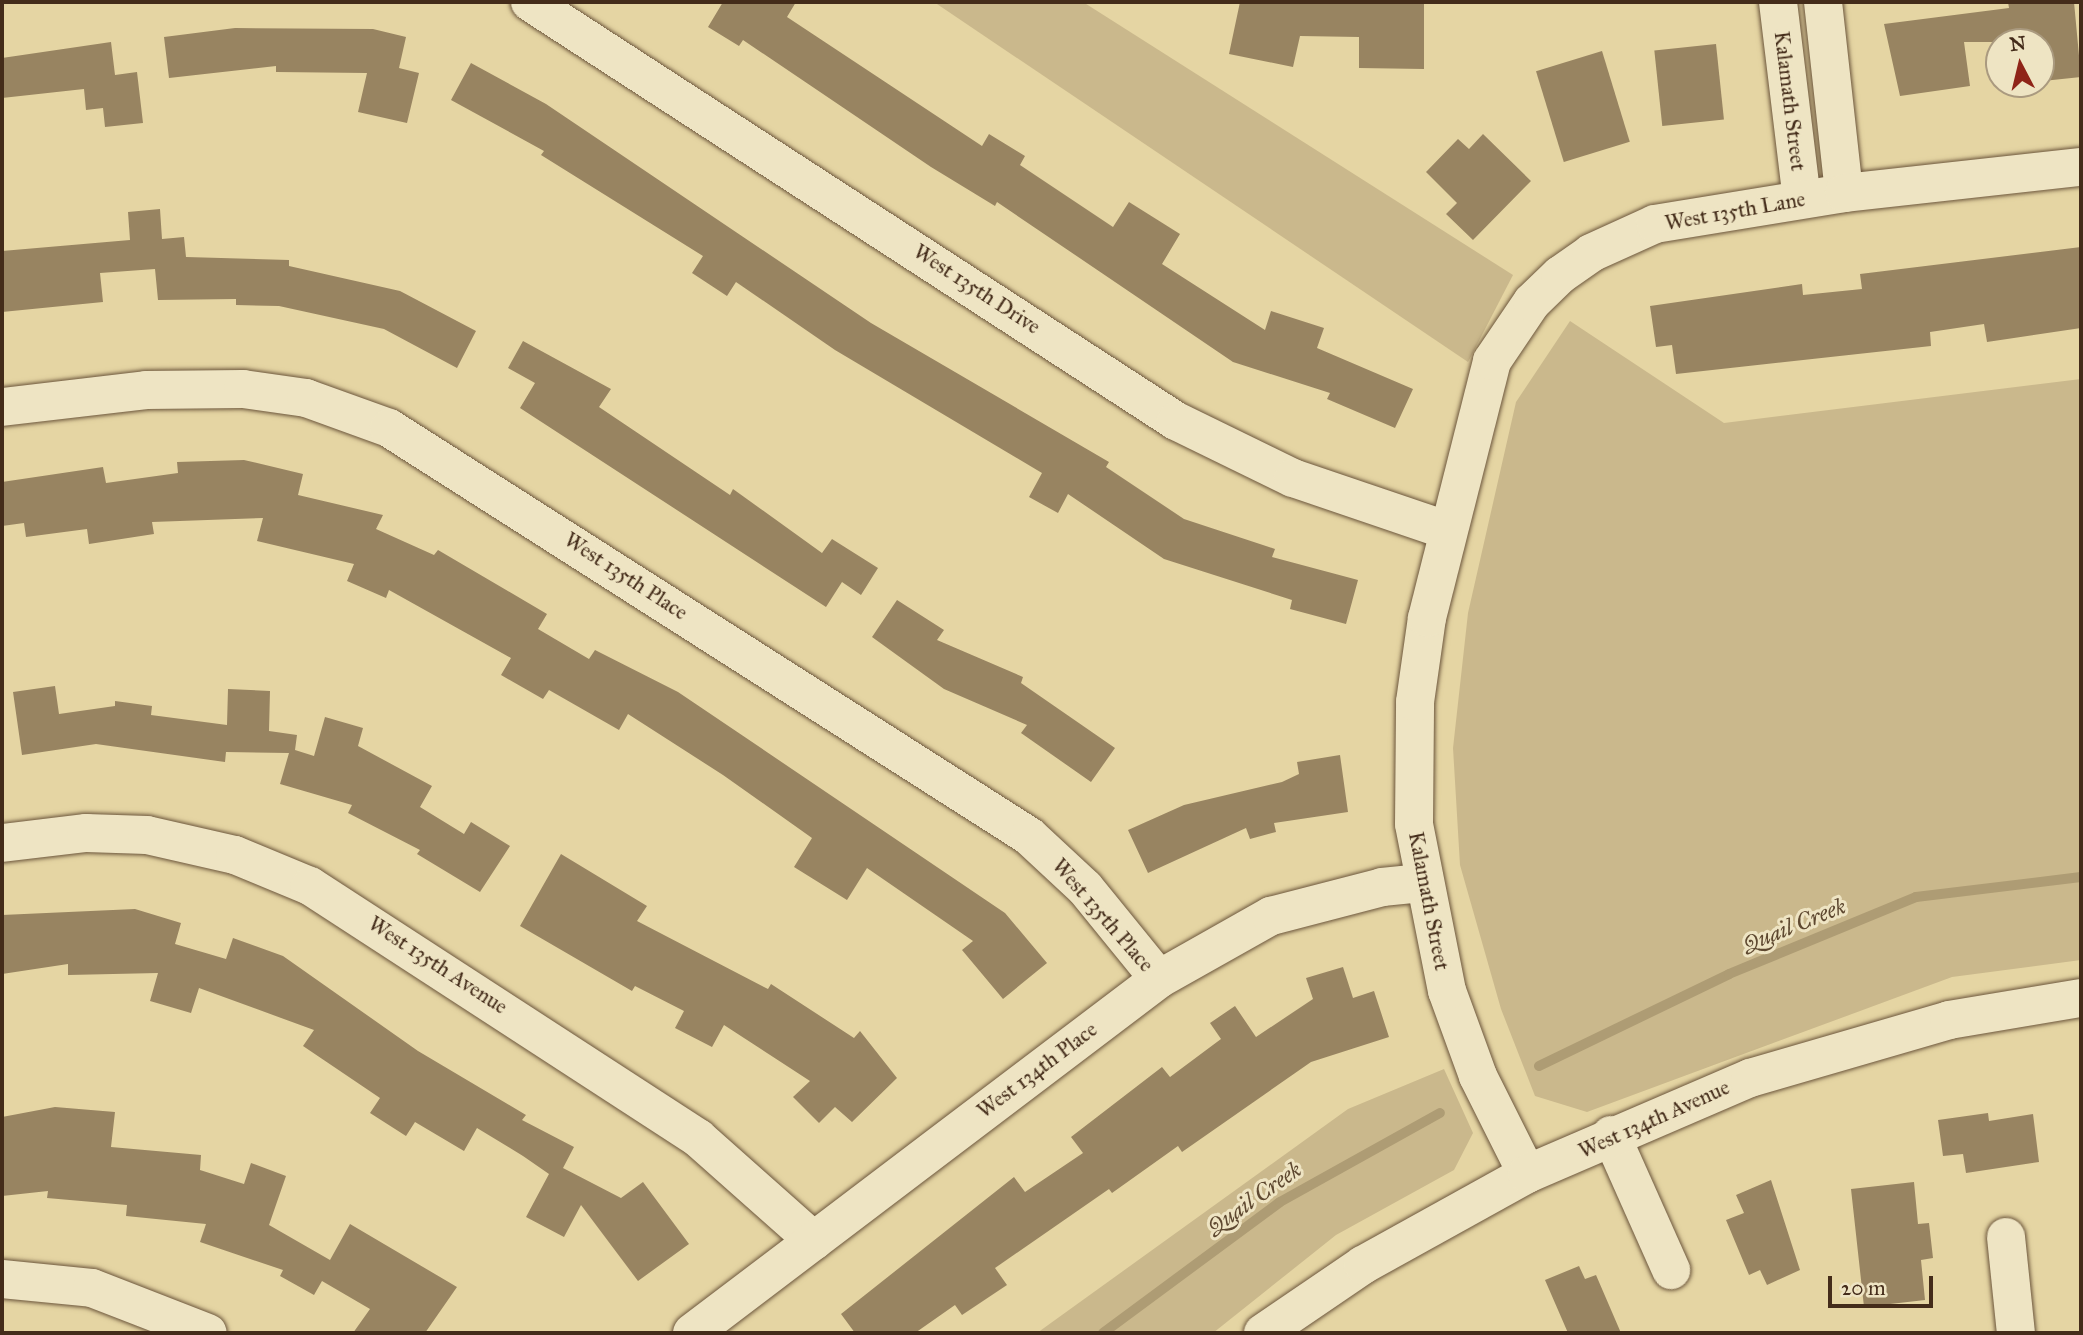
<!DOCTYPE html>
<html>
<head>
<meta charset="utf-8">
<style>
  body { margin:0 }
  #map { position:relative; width:2083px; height:1335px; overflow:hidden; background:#e5d5a3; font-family:"IM FELL Great Primer",serif }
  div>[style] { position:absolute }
  .green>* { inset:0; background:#cab88c }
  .stream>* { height:10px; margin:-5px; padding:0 5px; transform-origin:5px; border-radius:5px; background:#ae9c74 }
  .building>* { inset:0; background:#988461; transform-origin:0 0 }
  .roads { filter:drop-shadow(0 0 2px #6c563c) drop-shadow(0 0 2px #6c563c) }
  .minor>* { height:38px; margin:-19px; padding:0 19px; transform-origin:19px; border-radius:19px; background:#eee4c3 }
  .tertiary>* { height:38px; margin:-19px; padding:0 19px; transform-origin:19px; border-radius:19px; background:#eee4c3 }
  span { translate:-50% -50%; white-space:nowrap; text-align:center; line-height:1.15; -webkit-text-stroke:6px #eee4c3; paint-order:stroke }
  .street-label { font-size:21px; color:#442c1a }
  .water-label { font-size:23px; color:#5e4830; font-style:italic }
  .frame { position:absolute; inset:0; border:4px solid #442c1a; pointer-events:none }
  .north { position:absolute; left:1985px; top:28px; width:70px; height:70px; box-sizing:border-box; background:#eee4c3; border:2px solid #aa9a7f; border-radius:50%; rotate:353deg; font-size:19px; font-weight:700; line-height:28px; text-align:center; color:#442c1a }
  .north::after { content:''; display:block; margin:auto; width:24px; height:32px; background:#8f2418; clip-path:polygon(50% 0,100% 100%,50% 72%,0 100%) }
  .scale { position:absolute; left:1828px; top:1276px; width:105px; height:32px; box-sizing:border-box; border:4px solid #442c1a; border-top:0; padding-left:9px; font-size:21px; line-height:24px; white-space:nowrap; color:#442c1a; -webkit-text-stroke:5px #eee4c3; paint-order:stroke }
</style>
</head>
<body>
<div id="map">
  <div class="green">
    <div style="clip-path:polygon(934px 2px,1083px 2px,1513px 275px,1468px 362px)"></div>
    <div style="clip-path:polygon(1570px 321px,1724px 423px,2081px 379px,2081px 960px,1952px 977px,1587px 1112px,1535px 1096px,1501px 1009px,1460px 865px,1453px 748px,1468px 613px,1516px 402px)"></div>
    <div style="clip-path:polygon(1444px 1069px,1473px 1133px,1454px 1170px,1336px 1235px,1213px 1333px,1037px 1333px,1348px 1109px)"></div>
  </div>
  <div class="stream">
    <div style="left:1539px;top:1066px;width:211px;rotate:-25.8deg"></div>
    <div style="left:1729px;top:974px;width:202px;rotate:-22.4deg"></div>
    <div style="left:1916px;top:897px;width:166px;rotate:-6.9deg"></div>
    <div style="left:1103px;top:1333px;width:220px;rotate:-36.5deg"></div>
    <div style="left:1280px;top:1202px;width:183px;rotate:-29.1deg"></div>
  </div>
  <div class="building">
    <div style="clip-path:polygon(723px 2px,796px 2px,787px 17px,982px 146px,989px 134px,1025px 156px,1020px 165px,1113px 227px,1129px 202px,1180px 234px,1162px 264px,1265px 330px,1271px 311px,1324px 328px,1317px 348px,1413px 389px,1395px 428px,1327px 399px,1330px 393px,1233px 362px,997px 202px,995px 206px,931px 167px,743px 40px,739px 46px,708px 27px)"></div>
    <div style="clip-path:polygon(1240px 2px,1424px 2px,1424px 69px,1359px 68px,1359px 37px,1300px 36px,1293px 67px,1229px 54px)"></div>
    <div style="clip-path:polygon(2008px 2px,2074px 2px,2081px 77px,2043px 81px,2041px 42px,1964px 42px,1970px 86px,1900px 96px,1884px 24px,2009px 8px)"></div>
    <div style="clip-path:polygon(235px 28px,373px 29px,406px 37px,399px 68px,419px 73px,407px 123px,358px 112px,367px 73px,276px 72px,276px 66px,169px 78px,164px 37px)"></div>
    <div style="clip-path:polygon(111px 42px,115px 75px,137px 72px,143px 123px,105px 127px,103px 108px,86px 110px,84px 89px,2px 98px,2px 58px)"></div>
    <div style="left:1716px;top:44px;width:76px;height:62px;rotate:84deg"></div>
    <div style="left:1602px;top:51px;width:95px;height:69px;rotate:73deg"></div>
    <div style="clip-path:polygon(471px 63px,546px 104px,871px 323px,1109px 462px,1106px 467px,1184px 519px,1275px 549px,1272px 557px,1358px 580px,1346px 624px,1290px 609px,1292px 600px,1164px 559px,1068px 494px,1058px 513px,1029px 497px,1042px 473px,835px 350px,736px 282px,727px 296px,692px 273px,703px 256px,541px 155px,544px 151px,451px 100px)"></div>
    <div style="clip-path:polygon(1483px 134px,1531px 181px,1473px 240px,1446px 214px,1457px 203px,1426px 172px,1458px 139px,1469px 149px)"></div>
    <div style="clip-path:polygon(160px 209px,162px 239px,184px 237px,186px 257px,289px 260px,289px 266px,400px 291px,476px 331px,457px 368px,384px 329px,279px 306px,236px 305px,236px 299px,158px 300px,155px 269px,100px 273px,103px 302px,2px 312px,2px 251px,130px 240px,128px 212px)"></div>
    <div style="clip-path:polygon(2081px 247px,2081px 328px,1987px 342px,1984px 324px,1930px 332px,1931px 346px,1676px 374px,1672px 345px,1656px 347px,1650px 306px,1802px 284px,1803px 295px,1862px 289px,1860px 274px)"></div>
    <div style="clip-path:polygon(523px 341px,611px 389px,599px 407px,730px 495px,733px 489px,822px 553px,832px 539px,878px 568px,861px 595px,842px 582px,826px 607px,520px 408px,535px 383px,508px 368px)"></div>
    <div style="clip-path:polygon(244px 460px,303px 474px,298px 495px,383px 515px,376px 529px,434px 555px,438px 550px,547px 614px,538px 629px,589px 659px,595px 650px,678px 692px,1005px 913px,1047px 963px,1003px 999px,962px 950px,973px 941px,867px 868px,847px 900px,794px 867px,812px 838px,723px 775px,628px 714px,619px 730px,549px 690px,543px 699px,501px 675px,511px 658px,389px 590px,386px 598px,347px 581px,354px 564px,257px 541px,263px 518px,152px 522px,154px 534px,89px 544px,87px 529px,26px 537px,24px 523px,2px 526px,2px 482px,103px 467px,106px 483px,178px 473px,177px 462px)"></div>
    <div style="clip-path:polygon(897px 600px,944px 630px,937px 640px,1023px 677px,1021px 683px,1115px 748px,1091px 782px,1021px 733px,1027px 725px,944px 689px,872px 637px)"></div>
    <div style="clip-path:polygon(55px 686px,59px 714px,115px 706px,115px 701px,152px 706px,151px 715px,227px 725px,228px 689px,270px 691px,269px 731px,297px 735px,295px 750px,314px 756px,325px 717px,363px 728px,358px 746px,432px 786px,420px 807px,464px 834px,471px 822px,510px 846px,480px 892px,417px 854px,420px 850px,348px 813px,352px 805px,280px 784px,289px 753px,226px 752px,225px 762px,96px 744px,22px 755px,13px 692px)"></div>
    <div style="clip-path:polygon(1340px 755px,1348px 812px,1274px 823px,1276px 832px,1250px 839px,1246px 828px,1148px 873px,1128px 830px,1184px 805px,1282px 782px,1299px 774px,1297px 762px)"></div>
    <div style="clip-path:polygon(561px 854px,647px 906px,637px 921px,768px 989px,771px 984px,854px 1038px,860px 1031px,897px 1078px,852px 1122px,835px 1107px,819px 1123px,793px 1097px,810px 1081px,724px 1025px,712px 1047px,675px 1028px,684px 1011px,635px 986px,632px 991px,520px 926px)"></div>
    <div style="clip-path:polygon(135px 909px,181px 923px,175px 944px,226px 959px,233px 938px,283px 956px,418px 1051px,526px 1115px,522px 1120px,574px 1147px,563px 1168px,621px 1198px,643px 1182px,689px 1244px,638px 1281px,581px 1205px,564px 1237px,526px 1217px,549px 1174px,523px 1156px,477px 1128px,464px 1151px,415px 1122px,406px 1136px,370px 1113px,380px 1098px,303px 1046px,314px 1030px,199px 988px,191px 1013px,150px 1001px,158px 973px,68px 975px,68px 964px,2px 974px,2px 915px)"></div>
    <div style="clip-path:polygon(1343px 967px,1353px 998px,1374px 991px,1389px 1037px,1311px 1062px,1182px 1152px,1178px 1146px,1112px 1193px,1109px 1189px,995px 1268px,1007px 1285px,962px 1315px,955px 1305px,915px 1333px,855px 1333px,841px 1314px,1014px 1177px,1025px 1192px,1083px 1153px,1071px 1137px,1162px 1067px,1170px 1077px,1221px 1039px,1210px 1023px,1235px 1006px,1256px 1037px,1313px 999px,1306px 978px)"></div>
    <div style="clip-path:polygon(55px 1107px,115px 1112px,111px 1147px,201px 1155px,200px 1170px,244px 1184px,251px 1163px,286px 1176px,269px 1225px,330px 1260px,350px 1224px,457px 1287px,425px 1333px,353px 1333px,370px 1309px,322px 1281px,314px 1295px,280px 1276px,283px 1270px,200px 1242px,206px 1224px,126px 1216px,127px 1205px,47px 1198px,48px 1191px,2px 1196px,2px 1117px)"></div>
    <div style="clip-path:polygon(1988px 1113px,1989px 1121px,2033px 1114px,2039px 1162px,1966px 1173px,1963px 1154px,1943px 1156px,1938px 1120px)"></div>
    <div style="clip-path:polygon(1771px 1180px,1800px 1270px,1767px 1285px,1760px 1270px,1749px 1275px,1726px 1220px,1744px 1213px,1736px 1195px)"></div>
    <div style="clip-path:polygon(1914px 1182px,1918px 1224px,1929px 1223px,1933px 1258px,1921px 1260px,1925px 1300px,1864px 1307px,1851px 1189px)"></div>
    <div style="clip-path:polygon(1579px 1266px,1585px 1279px,1596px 1275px,1621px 1333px,1568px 1333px,1545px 1280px)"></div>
  </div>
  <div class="roads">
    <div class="minor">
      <div style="left:530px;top:2px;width:770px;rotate:32.97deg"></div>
      <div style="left:1176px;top:421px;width:130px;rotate:26deg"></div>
      <div style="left:1293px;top:478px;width:162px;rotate:18.8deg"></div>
      <div style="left:1778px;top:2px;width:198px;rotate:83.1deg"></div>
      <div style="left:1823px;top:2px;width:192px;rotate:83.7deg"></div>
      <div style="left:2px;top:407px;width:145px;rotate:-6.7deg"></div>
      <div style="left:146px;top:390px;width:97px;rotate:-0.6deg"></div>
      <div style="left:243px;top:389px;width:64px;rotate:8.1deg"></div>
      <div style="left:306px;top:398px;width:88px;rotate:19.9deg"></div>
      <div style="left:389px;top:428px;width:759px;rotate:32.52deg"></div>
      <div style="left:1029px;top:836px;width:76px;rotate:42.9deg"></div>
      <div style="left:1085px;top:888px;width:117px;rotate:50.9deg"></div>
      <div style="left:2px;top:843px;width:85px;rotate:-6.8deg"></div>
      <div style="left:86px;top:833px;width:61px;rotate:1.9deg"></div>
      <div style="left:147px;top:835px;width:90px;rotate:12.8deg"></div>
      <div style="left:235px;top:855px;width:81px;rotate:22.5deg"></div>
      <div style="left:310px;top:886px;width:463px;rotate:33deg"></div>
      <div style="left:698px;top:1138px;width:155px;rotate:41.6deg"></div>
      <div style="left:1611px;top:1135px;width:148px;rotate:66deg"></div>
      <div style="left:1527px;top:1174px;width:110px;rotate:-116.6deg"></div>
      <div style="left:1478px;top:1076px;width:90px;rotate:-110deg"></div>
      <div style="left:1447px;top:991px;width:170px;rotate:-101.2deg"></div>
      <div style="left:1414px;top:824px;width:122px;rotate:-89.5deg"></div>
      <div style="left:1415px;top:702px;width:85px;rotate:-81.9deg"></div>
      <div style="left:1427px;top:618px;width:265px;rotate:-75.8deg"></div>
      <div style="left:1492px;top:361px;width:71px;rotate:-55.9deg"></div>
      <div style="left:1532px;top:302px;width:39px;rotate:-44deg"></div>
      <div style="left:1560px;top:275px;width:38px;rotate:-35deg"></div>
      <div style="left:1591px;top:253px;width:70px;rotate:-24.4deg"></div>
      <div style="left:1655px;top:224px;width:192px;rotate:-9.3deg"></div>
      <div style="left:1844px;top:193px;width:238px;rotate:-6.3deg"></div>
      <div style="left:2006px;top:1237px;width:97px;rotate:84.1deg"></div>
      <div style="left:2px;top:1279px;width:90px;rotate:5.7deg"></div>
      <div style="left:92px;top:1288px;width:124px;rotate:21.2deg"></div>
      <div style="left:692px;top:1333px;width:586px;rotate:-37.16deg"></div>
      <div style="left:1159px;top:979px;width:129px;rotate:-29.4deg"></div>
      <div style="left:1271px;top:916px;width:115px;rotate:-14.6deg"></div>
      <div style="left:1382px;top:887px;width:40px;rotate:-5.7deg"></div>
    </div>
    <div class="tertiary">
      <div style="left:1263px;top:1333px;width:121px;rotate:-34.2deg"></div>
      <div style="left:1363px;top:1265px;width:188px;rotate:-29deg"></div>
      <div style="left:1527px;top:1174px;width:243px;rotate:-23.3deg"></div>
      <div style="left:1750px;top:1078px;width:207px;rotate:-16.2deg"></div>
      <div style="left:1949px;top:1020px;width:134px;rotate:-9.5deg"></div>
    </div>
  </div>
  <div class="street-label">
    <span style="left:1790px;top:101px;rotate:83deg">Kalamath Street</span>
    <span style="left:1735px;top:211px;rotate:-10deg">West 135th Lane</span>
    <span style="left:977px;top:289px;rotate:33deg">West 135th Drive</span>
    <span style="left:626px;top:576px;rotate:33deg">West 135th Place</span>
    <span style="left:1429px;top:901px;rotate:79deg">Kalamath Street</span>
    <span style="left:1103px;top:915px;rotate:49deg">West 135th Place</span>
    <span style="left:438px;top:965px;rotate:33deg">West 135th Avenue</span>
    <span style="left:1037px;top:1070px;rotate:-37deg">West 134th Place</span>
    <span style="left:1654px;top:1119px;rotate:-24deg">West 134th Avenue</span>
  </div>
  <div class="water-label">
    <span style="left:1794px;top:925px;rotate:-22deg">Quail Creek</span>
    <span style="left:1254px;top:1198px;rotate:-35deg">Quail Creek</span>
  </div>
  <div class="frame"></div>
  <div class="north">N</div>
  <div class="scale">20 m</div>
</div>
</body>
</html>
